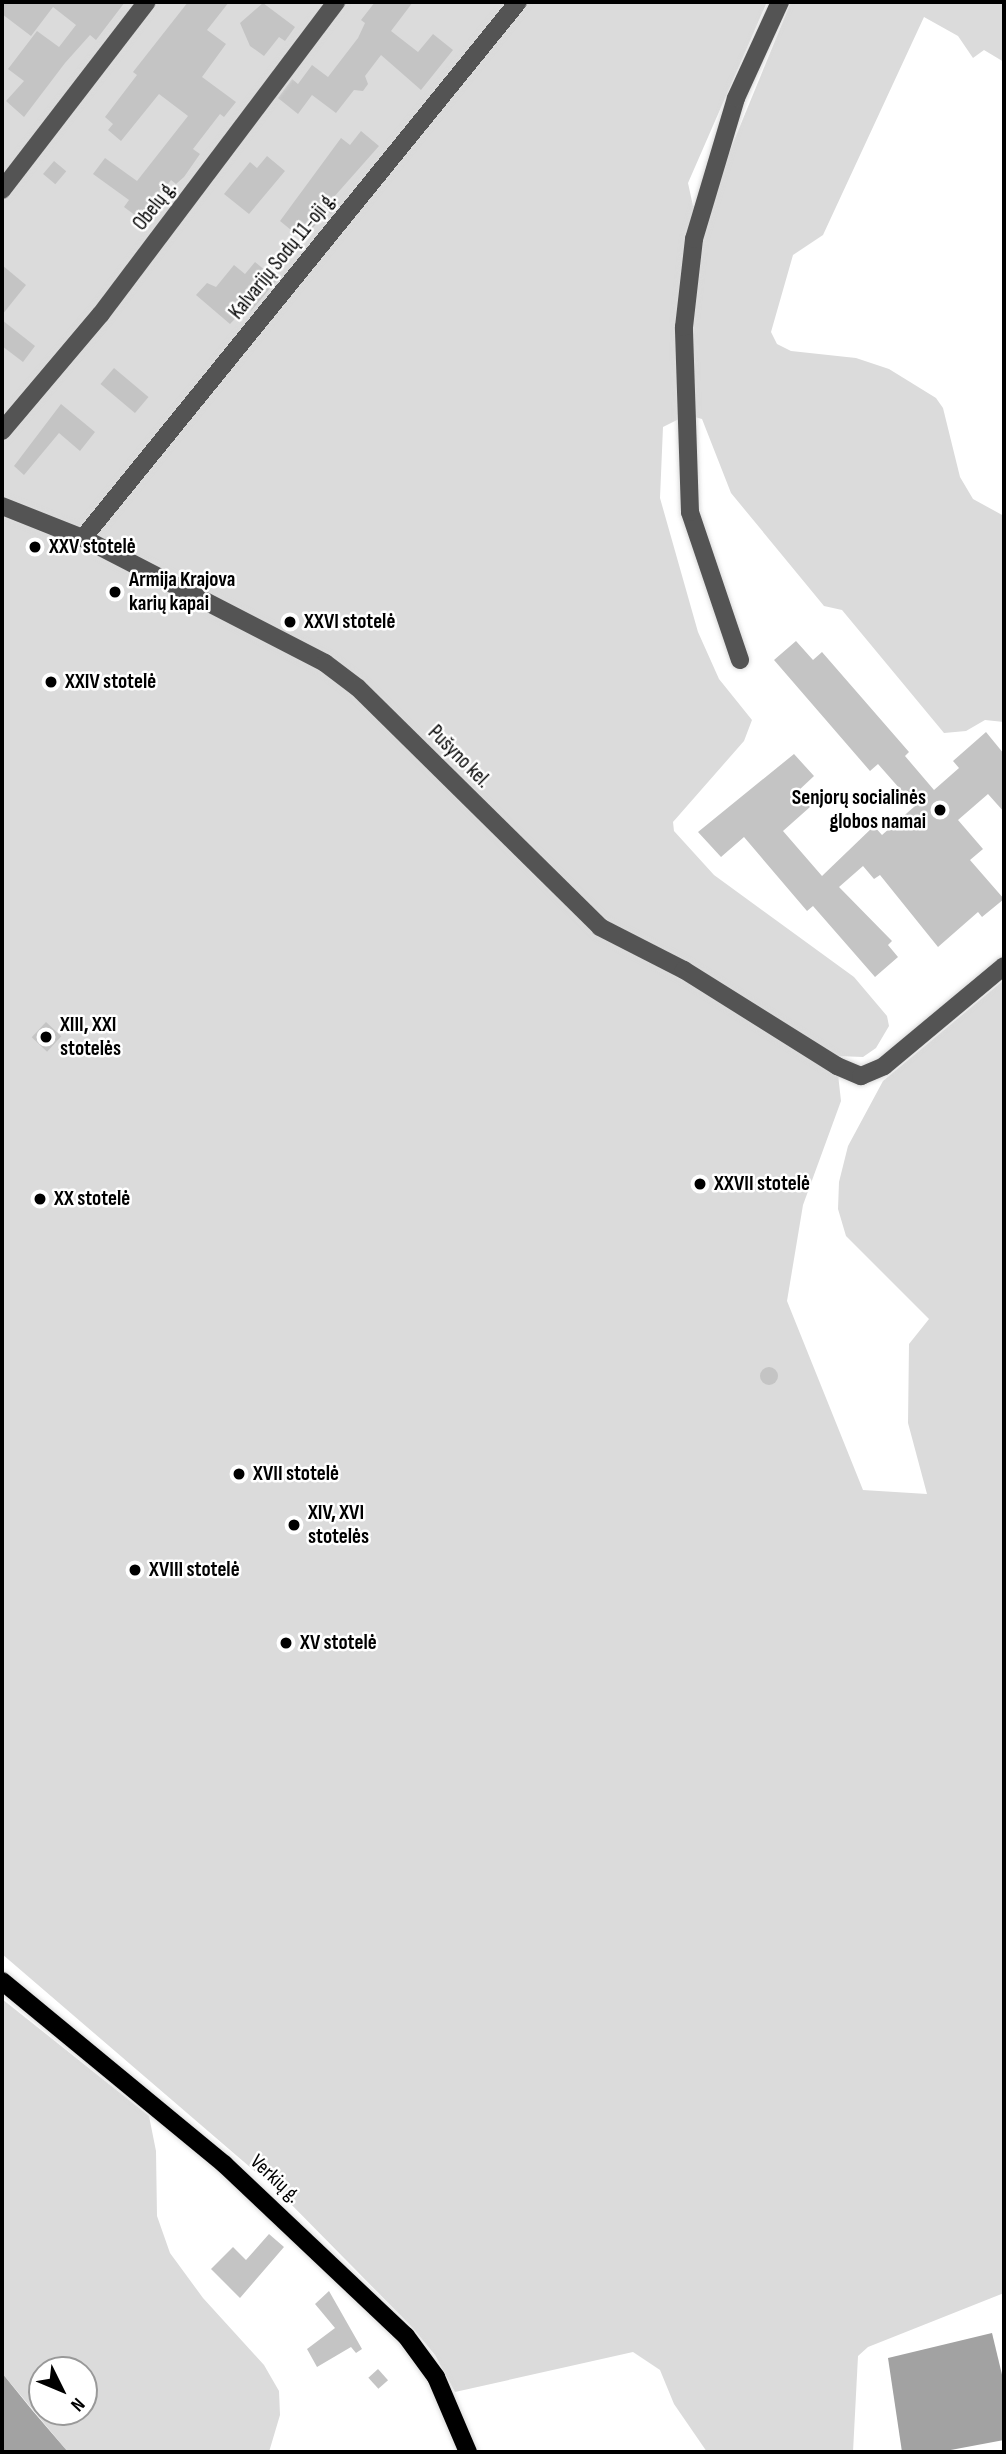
<!DOCTYPE html>
<html>
<head>
<meta charset="utf-8">
<style>
  body { margin:0 }
  #map { position:relative; width:1006px; height:2454px; overflow:hidden; background:#fff; font-family:"Sofia Sans Condensed",sans-serif }
  div>[style] { position:absolute }
  .green>* { inset:0; background:#dbdbdb }
  .water>* { inset:0; background:#a2a2a2 }
  .building>* { inset:0; background:#c4c4c4; transform-origin:0 0 }
  .round { border-radius:50% }
  .roads { filter:drop-shadow(0 0 2px #dbdbdb) drop-shadow(0 0 2px #dbdbdb) }
  .minor>* { height:18px; margin:-9px; padding:0 9px; transform-origin:9px; border-radius:9px; background:#545454 }
  .major>* { height:18px; margin:-9px; padding:0 9px; transform-origin:9px; border-radius:9px; background:#000 }
  .dots>* { width:19px; height:19px; translate:-50% -50%; box-sizing:border-box; border:4px solid #fff; border-radius:50% }
  span { translate:-50% -50%; white-space:nowrap; text-align:center; line-height:1.15; -webkit-text-stroke:5px #fff; paint-order:stroke }
  .street-label { font-size:21px; color:#000 }
  .poi-label { font-size:21px; color:#000; font-weight:700 }
  .left { translate:0 -50%; text-align:left }
  .right { translate:-100% -50%; text-align:right }
  .frame { position:absolute; inset:0; border:4px solid #000; pointer-events:none }
  .north { position:absolute; left:28px; top:2356px; width:70px; height:70px; box-sizing:border-box; background:#fff; border:2px solid #999; border-radius:50%; rotate:133deg; font-size:19px; font-weight:700; line-height:28px; text-align:center; color:#000 }
  .north::after { content:''; display:block; margin:auto; width:24px; height:32px; background:#000; clip-path:polygon(50% 0,100% 100%,50% 72%,0 100%) }
</style>
</head>
<body>
<div id="map">
  <div class="green">
    <div style="clip-path:polygon(2px 2px,767px 2px,688px 183px,693px 206px,708px 204px,791px 2px,1004px 2px,1004px 62px,984px 50px,973px 58px,958px 36px,924px 17px,823px 235px,793px 255px,771px 332px,777px 344px,791px 351px,856px 358px,889px 369px,936px 398px,943px 408px,960px 477px,973px 499px,1004px 516px,1004px 722px,985px 720px,966px 731px,944px 733px,842px 610px,824px 606px,731px 493px,702px 419px,687px 415px,663px 427px,660px 498px,698px 632px,719px 679px,752px 720px,744px 741px,673px 822px,674px 831px,714px 875px,854px 977px,887px 1016px,889px 1026px,876px 1048px,863px 1057px,836px 1056px,841px 1101px,803px 1205px,787px 1301px,863px 1490px,927px 1494px,908px 1423px,909px 1344px,929px 1319px,846px 1236px,838px 1209px,839px 1182px,848px 1146px,883px 1081px,1004px 980px,1004px 2293px,868px 2347px,858px 2356px,853px 2452px,707px 2452px,674px 2404px,660px 2370px,633px 2352px,455px 2392px,435px 2355px,412px 2327px,279px 2192px,2px 1954px)"></div>
    <div style="clip-path:polygon(evenodd,2px 1999px,149px 2116px,156px 2151px,157px 2216px,170px 2253px,203px 2298px,264px 2365px,279px 2391px,280px 2415px,269px 2452px,68px 2452px,2px 2373px,2px 1999px,42px 2370px,84px 2370px,84px 2412px,42px 2412px,42px 2370px)"></div>
  </div>
  <div class="water">
    <div style="clip-path:polygon(992px 2333px,1004px 2383px,1004px 2440px,940px 2452px,902px 2452px,888px 2358px)"></div>
    <div style="clip-path:polygon(2px 2373px,32px 2410px,68px 2452px,2px 2452px)"></div>
  </div>
  <div class="building">
    <div style="clip-path:polygon(2px 2px,125px 2px,96px 40px,90px 35px,65px 63px,24px 117px,6px 101px,24px 81px,8px 69px,37px 31px,59px 47px,76px 25px,53px 7px,31px 36px,2px 14px)"></div>
    <div style="clip-path:polygon(188px 2px,229px 2px,207px 30px,226px 44px,202px 77px,236px 102px,224px 117px,220px 114px,193px 149px,200px 154px,184px 177px,176px 184px,171px 180px,146px 213px,141px 209px,136px 216px,124px 207px,129px 200px,93px 174px,105px 158px,137px 181px,188px 116px,159px 94px,121px 141px,108px 130px,113px 124px,105px 117px,137px 75px,133px 72px)"></div>
    <div style="clip-path:polygon(375px 2px,413px 2px,391px 31px,418px 52px,433px 34px,453px 50px,421px 90px,381px 55px,365px 76px,368px 84px,363px 91px,354px 90px,336px 113px,312px 95px,298px 114px,278px 98px,292px 79px,298px 84px,312px 65px,328px 77px,358px 38px,365px 23px,361px 20px)"></div>
    <div style="clip-path:polygon(263px 3px,295px 27px,285px 41px,279px 37px,264px 56px,250px 46px,240px 23px)"></div>
    <div style="clip-path:polygon(361px 131px,379px 146px,333px 198px,340px 203px,331px 214px,328px 212px,302px 239px,280px 221px,341px 138px,350px 145px)"></div>
    <div style="clip-path:polygon(267px 156px,285px 171px,249px 214px,224px 194px,250px 162px,257px 168px)"></div>
    <div style="left:54px;top:161px;width:16px;height:17px;rotate:40deg"></div>
    <div style="clip-path:polygon(255px 262px,277px 280px,251px 311px,246px 307px,230px 324px,196px 295px,207px 283px,216px 287px,234px 265px,245px 274px)"></div>
    <div style="clip-path:polygon(2px 265px,26px 285px,2px 315px)"></div>
    <div style="clip-path:polygon(2px 320px,35px 346px,23px 362px,2px 346px)"></div>
    <div style="left:114px;top:368px;width:45px;height:21px;rotate:40deg"></div>
    <div style="clip-path:polygon(61px 404px,95px 432px,80px 451px,59px 433px,24px 475px,14px 466px)"></div>
    <div style="clip-path:polygon(796px 641px,813px 660px,822px 652px,909px 752px,905px 756px,934px 790px,959px 768px,953px 761px,986px 732px,1004px 754px,1004px 812px,988px 794px,958px 820px,983px 849px,970px 860px,1004px 899px,982px 917px,978px 912px,938px 947px,880px 875px,874px 879px,863px 866px,839px 887px,892px 941px,888px 945px,898px 957px,875px 977px,813px 906px,807px 911px,744px 837px,721px 857px,698px 832px,794px 754px,814px 776px,797px 792px,810px 807px,783px 831px,822px 876px,874px 826px,882px 835px,915px 806px,878px 764px,870px 771px,774px 660px)"></div>
    <div style="left:46px;top:1022px;width:21px;height:21px;rotate:43deg"></div>
    <div class="round" style="left:760px;top:1367px;width:18px;height:18px"></div>
    <div style="clip-path:polygon(269px 2234px,284px 2247px,240px 2298px,211px 2269px,233px 2247px,246px 2260px)"></div>
    <div style="clip-path:polygon(329px 2291px,362px 2349px,356px 2353px,351px 2347px,317px 2367px,307px 2349px,335px 2328px,315px 2304px)"></div>
    <div style="left:378px;top:2369px;width:15px;height:13px;rotate:48deg"></div>
  </div>
  <div class="roads">
    <div class="minor">
      <div style="left:2px;top:190px;width:237px;rotate:-52.4deg"></div>
      <div style="left:2px;top:431px;width:153px;rotate:-49.8deg"></div>
      <div style="left:101px;top:314px;width:391px;rotate:-53deg"></div>
      <div style="left:2px;top:506px;width:87px;rotate:21.6deg"></div>
      <div style="left:83px;top:538px;width:272px;rotate:27.3deg"></div>
      <div style="left:325px;top:663px;width:41px;rotate:37.1deg"></div>
      <div style="left:358px;top:688px;width:340px;rotate:44.6deg"></div>
      <div style="left:600px;top:927px;width:94px;rotate:27.1deg"></div>
      <div style="left:684px;top:970px;width:181px;rotate:32.1deg"></div>
      <div style="left:837px;top:1066px;width:26px;rotate:23deg"></div>
      <div style="left:861px;top:1076px;width:25px;rotate:-23deg"></div>
      <div style="left:884px;top:1066px;width:156px;rotate:-39.8deg"></div>
      <div style="left:83px;top:538px;width:690px;rotate:-50.94deg"></div>
      <div style="left:740px;top:660px;width:156px;rotate:-108.7deg"></div>
      <div style="left:690px;top:512px;width:185px;rotate:-91.9deg"></div>
      <div style="left:684px;top:327px;width:89px;rotate:-83.5deg"></div>
      <div style="left:694px;top:239px;width:147px;rotate:-73.4deg"></div>
      <div style="left:736px;top:98px;width:106px;rotate:-65.4deg"></div>
    </div>
    <div class="major">
      <div style="left:2px;top:1981px;width:288px;rotate:39.5deg"></div>
      <div style="left:224px;top:2164px;width:250px;rotate:43.4deg"></div>
      <div style="left:406px;top:2336px;width:51px;rotate:53.8deg"></div>
      <div style="left:436px;top:2377px;width:82px;rotate:66.9deg"></div>
    </div>
  </div>
  <div class="dots">
    <div style="left:35px;top:547px;background:#000"></div>
    <div style="left:115px;top:592px;background:#000"></div>
    <div style="left:290px;top:622px;background:#000"></div>
    <div style="left:51px;top:682px;background:#000"></div>
    <div style="left:940px;top:810px;background:#000"></div>
    <div style="left:46px;top:1037px;background:#000"></div>
    <div style="left:700px;top:1184px;background:#000"></div>
    <div style="left:40px;top:1199px;background:#000"></div>
    <div style="left:239px;top:1474px;background:#000"></div>
    <div style="left:294px;top:1525px;background:#000"></div>
    <div style="left:135px;top:1570px;background:#000"></div>
    <div style="left:286px;top:1643px;background:#000"></div>
  </div>
  <div class="street-label">
    <span style="left:155px;top:206px;rotate:-52deg">Obelų g.</span>
    <span style="left:283px;top:256px;rotate:-51deg">Kalvarijų Sodų 11-oji g.</span>
    <span style="left:459px;top:757px;rotate:45deg">Pušyno kel.</span>
    <span style="left:275px;top:2179px;rotate:43deg">Verkių g.</span>
  </div>
  <div class="poi-label">
    <span class="left" style="left:49px;top:547px">XXV stotelė</span>
    <span class="left" style="left:129px;top:592px">Armija Krajova<br>karių kapai</span>
    <span class="left" style="left:304px;top:622px">XXVI stotelė</span>
    <span class="left" style="left:65px;top:682px">XXIV stotelė</span>
    <span class="right" style="left:926px;top:810px">Senjorų socialinės<br>globos namai</span>
    <span class="left" style="left:60px;top:1037px">XIII, XXI<br>stotelės</span>
    <span class="left" style="left:714px;top:1184px">XXVII stotelė</span>
    <span class="left" style="left:54px;top:1199px">XX stotelė</span>
    <span class="left" style="left:253px;top:1474px">XVII stotelė</span>
    <span class="left" style="left:308px;top:1525px">XIV, XVI<br>stotelės</span>
    <span class="left" style="left:149px;top:1570px">XVIII stotelė</span>
    <span class="left" style="left:300px;top:1643px">XV stotelė</span>
  </div>
  <div class="frame"></div>
  <div class="north">N</div>
</div>
</body>
</html>
